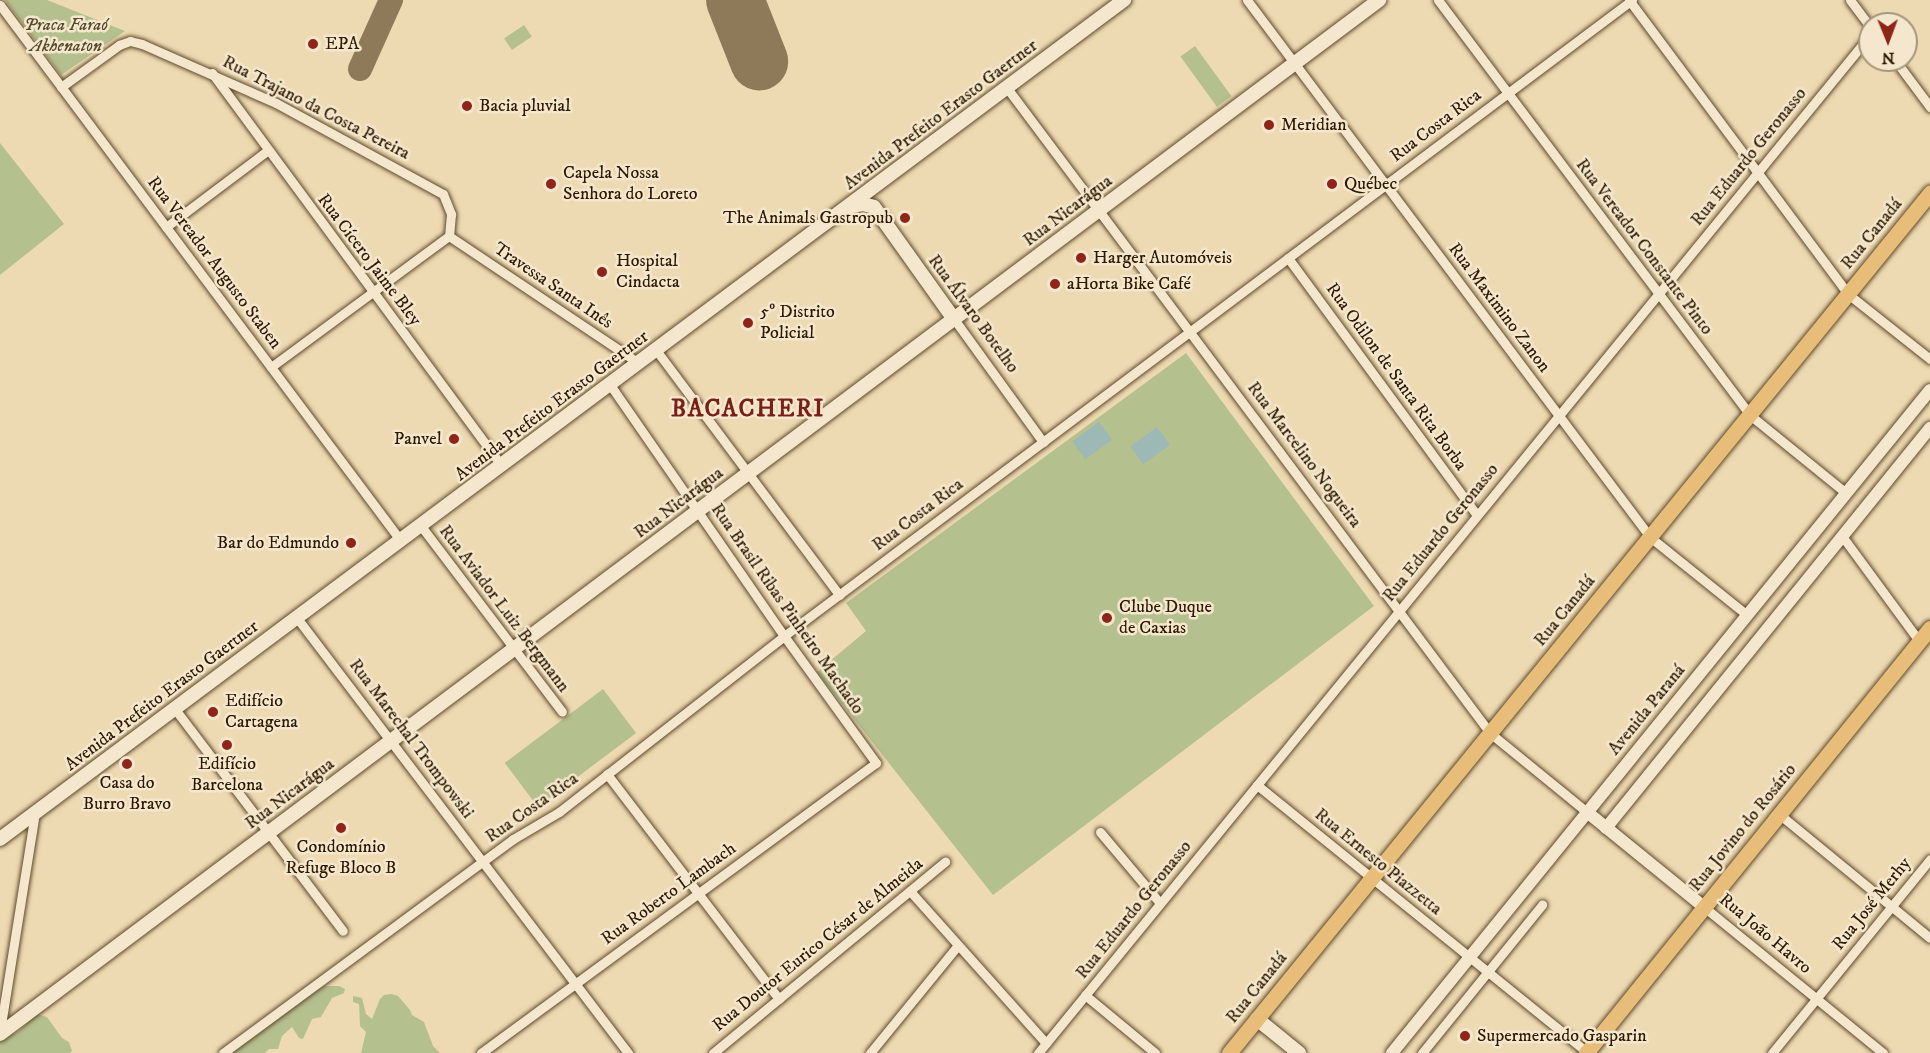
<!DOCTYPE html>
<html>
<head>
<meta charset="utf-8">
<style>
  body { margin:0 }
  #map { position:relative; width:1930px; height:1053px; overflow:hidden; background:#eedab2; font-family:"IM FELL DW Pica",serif }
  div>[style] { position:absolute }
  .green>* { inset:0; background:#b5c08f; transform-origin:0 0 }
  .water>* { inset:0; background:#9cb9b5; transform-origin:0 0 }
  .taxiway>* { height:24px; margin:-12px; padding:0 12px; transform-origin:12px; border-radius:12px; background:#8e7a59 }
  .runway>* { height:58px; margin:-29px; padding:0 29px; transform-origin:29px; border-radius:29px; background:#8e7a59 }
  .roads { filter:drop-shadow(0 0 2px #5e4a2c) drop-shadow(0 0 2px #5e4a2c) }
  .minor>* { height:9px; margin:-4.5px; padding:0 4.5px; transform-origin:4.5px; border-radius:4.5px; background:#f4e7cd }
  .tertiary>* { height:12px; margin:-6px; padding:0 6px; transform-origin:6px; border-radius:6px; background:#f4e7cd }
  .secondary>* { height:14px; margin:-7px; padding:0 7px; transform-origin:7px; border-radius:7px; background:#f4e7cd }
  .primary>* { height:15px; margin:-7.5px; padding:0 7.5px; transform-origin:7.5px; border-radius:7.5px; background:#e7bd79 }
  .dots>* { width:16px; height:16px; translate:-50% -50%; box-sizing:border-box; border:3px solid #f4e7cd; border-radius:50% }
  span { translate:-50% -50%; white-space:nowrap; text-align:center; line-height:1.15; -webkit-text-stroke:5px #f4e7cd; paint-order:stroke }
  .park-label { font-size:18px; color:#564c2b; font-style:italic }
  .poi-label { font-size:18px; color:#2e1a00 }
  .left { translate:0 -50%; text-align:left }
  .right { translate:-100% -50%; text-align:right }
  .street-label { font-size:18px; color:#2e1a00 }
  .district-label { font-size:24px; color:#7a1f14; font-weight:700; letter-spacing:1.5px }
  .north { position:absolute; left:1858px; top:12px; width:60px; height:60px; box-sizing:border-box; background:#f4e7cd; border:2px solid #a5957b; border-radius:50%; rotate:179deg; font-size:16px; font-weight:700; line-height:24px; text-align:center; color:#2e1a00 }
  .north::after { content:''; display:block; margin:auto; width:21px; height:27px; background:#8f2418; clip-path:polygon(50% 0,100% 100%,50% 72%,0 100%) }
</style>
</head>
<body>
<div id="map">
  <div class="green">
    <div style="clip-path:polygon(5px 0,47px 0,125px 31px,61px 75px)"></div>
    <div style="left:524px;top:25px;width:14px;height:24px;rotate:56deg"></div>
    <div style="left:1195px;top:46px;width:62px;height:18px;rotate:54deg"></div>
    <div style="clip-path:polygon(0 143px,64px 224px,0 275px)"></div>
    <div style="clip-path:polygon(1186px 353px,1374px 606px,993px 895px,817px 672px,866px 631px,846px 603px)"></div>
    <div style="left:603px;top:689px;width:55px;height:123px;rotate:53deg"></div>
    <div style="clip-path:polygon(323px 986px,339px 986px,345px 989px,344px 993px,332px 998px,321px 1017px,312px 1019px,303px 1039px,299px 1038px,292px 1027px,282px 1036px,278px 1049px,269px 1049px,265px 1053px,230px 1053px)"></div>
    <div style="clip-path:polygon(391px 994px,398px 996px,410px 1010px,412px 1015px,424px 1022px,433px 1046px,440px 1053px,361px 1053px,366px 1032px,360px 1026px,359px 1004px,353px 1002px,353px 996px,362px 998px,366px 1014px,372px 1019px,380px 999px,384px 995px)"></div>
    <div style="clip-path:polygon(37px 1014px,47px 1017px,62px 1038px,69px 1042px,72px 1051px,70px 1053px,0 1053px,0 1041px,18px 1032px)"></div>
  </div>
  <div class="water">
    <div style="left:1099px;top:422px;width:22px;height:33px;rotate:54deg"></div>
    <div style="left:1157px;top:427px;width:22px;height:33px;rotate:54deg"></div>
  </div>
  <div class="taxiway">
    <div style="left:360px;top:69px;width:76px;rotate:-65.8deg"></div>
  </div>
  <div class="runway">
    <div style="left:735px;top:0;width:66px;rotate:68.5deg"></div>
  </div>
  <div class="roads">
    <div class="minor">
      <div style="left:1247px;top:0;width:671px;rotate:53.11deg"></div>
      <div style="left:1650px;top:537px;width:124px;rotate:38.8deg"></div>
      <div style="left:1438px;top:0;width:519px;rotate:53.06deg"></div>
      <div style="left:1750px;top:415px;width:124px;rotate:39.1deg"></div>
      <div style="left:1629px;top:0;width:367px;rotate:53.3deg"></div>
      <div style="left:1848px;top:294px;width:105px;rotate:38.4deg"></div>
      <div style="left:1850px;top:0;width:34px;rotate:53deg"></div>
      <div style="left:0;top:5px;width:669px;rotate:53.2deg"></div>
      <div style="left:1895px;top:60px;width:59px;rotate:53.3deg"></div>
      <div style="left:212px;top:73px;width:488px;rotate:53.6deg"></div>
      <div style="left:61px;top:87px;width:72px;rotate:-35.9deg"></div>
      <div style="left:119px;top:45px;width:12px;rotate:-20deg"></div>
      <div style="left:130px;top:41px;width:12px;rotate:14deg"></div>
      <div style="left:142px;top:44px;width:146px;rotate:23.8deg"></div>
      <div style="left:276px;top:103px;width:190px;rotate:28.6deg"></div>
      <div style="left:443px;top:194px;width:22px;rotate:68deg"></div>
      <div style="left:451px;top:214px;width:22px;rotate:95deg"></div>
      <div style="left:1007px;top:88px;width:806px;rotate:53.17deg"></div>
      <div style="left:1490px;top:733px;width:125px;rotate:39.2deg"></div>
      <div style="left:166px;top:227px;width:126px;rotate:-37deg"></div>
      <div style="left:449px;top:236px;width:229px;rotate:33.8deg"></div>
      <div style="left:1288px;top:258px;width:319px;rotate:53.7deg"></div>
      <div style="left:954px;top:319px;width:152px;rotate:54.1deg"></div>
      <div style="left:656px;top:350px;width:306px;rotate:53.2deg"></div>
      <div style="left:271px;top:367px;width:221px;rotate:-36.4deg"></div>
      <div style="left:421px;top:526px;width:233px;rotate:52.8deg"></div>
      <div style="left:1842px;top:536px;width:130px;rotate:53.7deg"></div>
      <div style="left:297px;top:618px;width:547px;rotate:52.73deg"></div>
      <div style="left:175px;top:709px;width:278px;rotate:52.9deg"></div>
      <div style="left:607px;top:774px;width:283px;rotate:52.6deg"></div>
      <div style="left:1257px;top:785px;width:426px;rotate:39deg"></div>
      <div style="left:1779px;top:814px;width:195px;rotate:39.4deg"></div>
      <div style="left:1100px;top:832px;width:93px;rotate:49.8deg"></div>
      <div style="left:910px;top:891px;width:204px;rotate:48.2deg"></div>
      <div style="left:1704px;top:907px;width:231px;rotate:39.2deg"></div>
      <div style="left:1085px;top:995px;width:91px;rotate:39.6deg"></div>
      <div style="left:0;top:1031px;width:221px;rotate:-80.9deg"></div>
      <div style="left:223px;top:1053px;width:360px;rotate:-36.4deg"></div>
      <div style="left:513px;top:839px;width:53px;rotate:-30.4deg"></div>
      <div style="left:559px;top:812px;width:286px;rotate:-38deg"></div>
      <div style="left:784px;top:636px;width:1060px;rotate:-36.87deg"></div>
      <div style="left:481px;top:1053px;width:490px;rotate:-36.3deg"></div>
      <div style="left:876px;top:763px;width:157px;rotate:-125.9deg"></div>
      <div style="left:784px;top:636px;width:305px;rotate:-124.7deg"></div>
      <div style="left:713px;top:1053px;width:301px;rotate:-39.5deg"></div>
      <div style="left:870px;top:1053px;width:139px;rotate:-50.8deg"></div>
      <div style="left:1038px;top:1053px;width:1315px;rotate:-50.74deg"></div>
      <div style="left:1422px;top:1053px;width:191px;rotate:-51deg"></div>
      <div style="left:1772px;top:1053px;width:250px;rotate:-50.8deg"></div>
    </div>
    <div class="tertiary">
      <div style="left:1587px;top:812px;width:151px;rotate:39.1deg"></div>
      <div style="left:1606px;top:828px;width:515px;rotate:-50.99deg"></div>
      <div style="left:1392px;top:1053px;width:854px;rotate:-50.94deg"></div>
    </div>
    <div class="secondary">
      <div style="left:851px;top:206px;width:12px;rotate:-9deg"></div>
      <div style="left:863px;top:204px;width:11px;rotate:15deg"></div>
      <div style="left:874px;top:207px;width:138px;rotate:54.5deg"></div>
      <div style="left:0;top:839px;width:1403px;rotate:-36.74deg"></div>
      <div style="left:1257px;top:1019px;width:54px;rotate:39deg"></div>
      <div style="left:0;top:1034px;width:1724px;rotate:-36.86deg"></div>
    </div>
    <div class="primary">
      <div style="left:1229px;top:1053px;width:1110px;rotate:-50.82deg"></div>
      <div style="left:1586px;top:1053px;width:547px;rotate:-51.01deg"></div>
    </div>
  </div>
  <div class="dots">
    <div style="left:313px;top:44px;background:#8f2418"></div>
    <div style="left:467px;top:106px;background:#8f2418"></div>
    <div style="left:1269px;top:125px;background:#8f2418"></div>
    <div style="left:551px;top:184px;background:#8f2418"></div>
    <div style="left:1332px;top:184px;background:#8f2418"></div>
    <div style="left:905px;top:218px;background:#8f2418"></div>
    <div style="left:1081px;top:258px;background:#8f2418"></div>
    <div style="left:602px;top:272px;background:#8f2418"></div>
    <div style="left:1055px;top:284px;background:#8f2418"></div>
    <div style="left:748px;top:323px;background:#8f2418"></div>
    <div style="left:454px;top:439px;background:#8f2418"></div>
    <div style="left:351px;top:543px;background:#8f2418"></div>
    <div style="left:1107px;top:618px;background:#8f2418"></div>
    <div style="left:213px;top:712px;background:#8f2418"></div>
    <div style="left:227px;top:745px;background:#8f2418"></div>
    <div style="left:127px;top:764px;background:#8f2418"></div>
    <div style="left:341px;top:828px;background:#8f2418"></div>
    <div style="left:1465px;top:1036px;background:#8f2418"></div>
  </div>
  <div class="park-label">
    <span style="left:66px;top:36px">Praca Faraó<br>Akhenaton</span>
  </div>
  <div class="poi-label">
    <span class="left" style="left:325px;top:44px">EPA</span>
    <span class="left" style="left:479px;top:106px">Bacia pluvial</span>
    <span class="left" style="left:1281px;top:125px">Meridian</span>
    <span class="left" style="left:563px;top:184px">Capela Nossa<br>Senhora do Loreto</span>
    <span class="left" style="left:1344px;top:184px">Québec</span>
    <span class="right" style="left:893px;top:218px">The Animals Gastropub</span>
    <span class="left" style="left:1093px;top:258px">Harger Automóveis</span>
    <span class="left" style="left:616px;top:272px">Hospital<br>Cindacta</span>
    <span class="left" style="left:1067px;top:284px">aHorta Bike Café</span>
    <span class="left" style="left:760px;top:323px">5º Distrito<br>Policial</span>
    <span class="right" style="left:442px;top:439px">Panvel</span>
    <span class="right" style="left:339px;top:543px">Bar do Edmundo</span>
    <span class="left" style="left:1119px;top:618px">Clube Duque<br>de Caxias</span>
    <span class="left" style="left:225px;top:712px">Edifício<br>Cartagena</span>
    <span style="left:227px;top:775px">Edifício<br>Barcelona</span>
    <span style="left:127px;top:794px">Casa do<br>Burro Bravo</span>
    <span style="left:341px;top:858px">Condomínio<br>Refuge Bloco B</span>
    <span class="left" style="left:1477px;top:1036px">Supermercado Gasparin</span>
  </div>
  <div class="street-label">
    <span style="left:316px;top:108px;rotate:27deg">Rua Trajano da Costa Pereira</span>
    <span style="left:941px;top:115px;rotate:-37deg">Avenida Prefeito Erasto Gaertner</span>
    <span style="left:1436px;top:126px;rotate:-37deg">Rua Costa Rica</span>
    <span style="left:1749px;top:157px;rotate:-51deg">Rua Eduardo Geronasso</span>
    <span style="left:1068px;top:211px;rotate:-37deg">Rua Nicarágua</span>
    <span style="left:1872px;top:234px;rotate:-51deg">Rua Canadá</span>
    <span style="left:1644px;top:247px;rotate:53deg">Rua Vereador Constante Pinto</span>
    <span style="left:369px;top:260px;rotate:53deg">Rua Cícero Jaime Bley</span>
    <span style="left:214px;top:263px;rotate:53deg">Rua Vereador Augusto Staben</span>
    <span style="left:553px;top:286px;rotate:34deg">Travessa Santa Inês</span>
    <span style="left:1499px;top:308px;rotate:53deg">Rua Maximino Zanon</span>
    <span style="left:973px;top:314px;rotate:54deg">Rua Álvaro Botelho</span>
    <span style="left:1396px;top:377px;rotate:54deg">Rua Odilon de Santa Rita Borba</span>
    <span style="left:552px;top:406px;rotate:-37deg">Avenida Prefeito Erasto Gaertner</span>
    <span style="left:1304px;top:455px;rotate:53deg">Rua Marcelino Nogueira</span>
    <span style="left:679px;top:503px;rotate:-37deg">Rua Nicarágua</span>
    <span style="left:918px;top:515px;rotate:-37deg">Rua Costa Rica</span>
    <span style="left:1441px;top:533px;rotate:-51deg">Rua Eduardo Geronasso</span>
    <span style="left:504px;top:609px;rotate:53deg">Rua Aviador Luiz Bergmann</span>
    <span style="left:787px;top:609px;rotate:55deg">Rua Brasil Ribas Pinheiro Machado</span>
    <span style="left:1565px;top:611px;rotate:-51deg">Rua Canadá</span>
    <span style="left:162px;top:696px;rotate:-37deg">Avenida Prefeito Erasto Gaertner</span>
    <span style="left:1647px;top:710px;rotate:-51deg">Avenida Paraná</span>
    <span style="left:411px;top:739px;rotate:53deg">Rua Marechal Trompowski</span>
    <span style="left:290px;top:794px;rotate:-37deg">Rua Nicarágua</span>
    <span style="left:532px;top:808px;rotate:-35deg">Rua Costa Rica</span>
    <span style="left:1743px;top:828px;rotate:-51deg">Rua Jovino do Rosário</span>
    <span style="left:1378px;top:862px;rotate:39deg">Rua Ernesto Piazzetta</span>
    <span style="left:669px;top:894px;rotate:-36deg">Rua Roberto Lambach</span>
    <span style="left:1872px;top:904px;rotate:-51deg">Rua José Merhy</span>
    <span style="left:1134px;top:910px;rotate:-51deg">Rua Eduardo Geronasso</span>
    <span style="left:1765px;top:934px;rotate:40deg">Rua João Havro</span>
    <span style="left:818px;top:945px;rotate:-39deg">Rua Doutor Eurico César de Almeida</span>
    <span style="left:1257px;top:988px;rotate:-51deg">Rua Canadá</span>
  </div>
  <div class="district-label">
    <span style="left:748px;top:410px">BACACHERI</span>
  </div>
  <div class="north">N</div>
</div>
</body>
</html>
